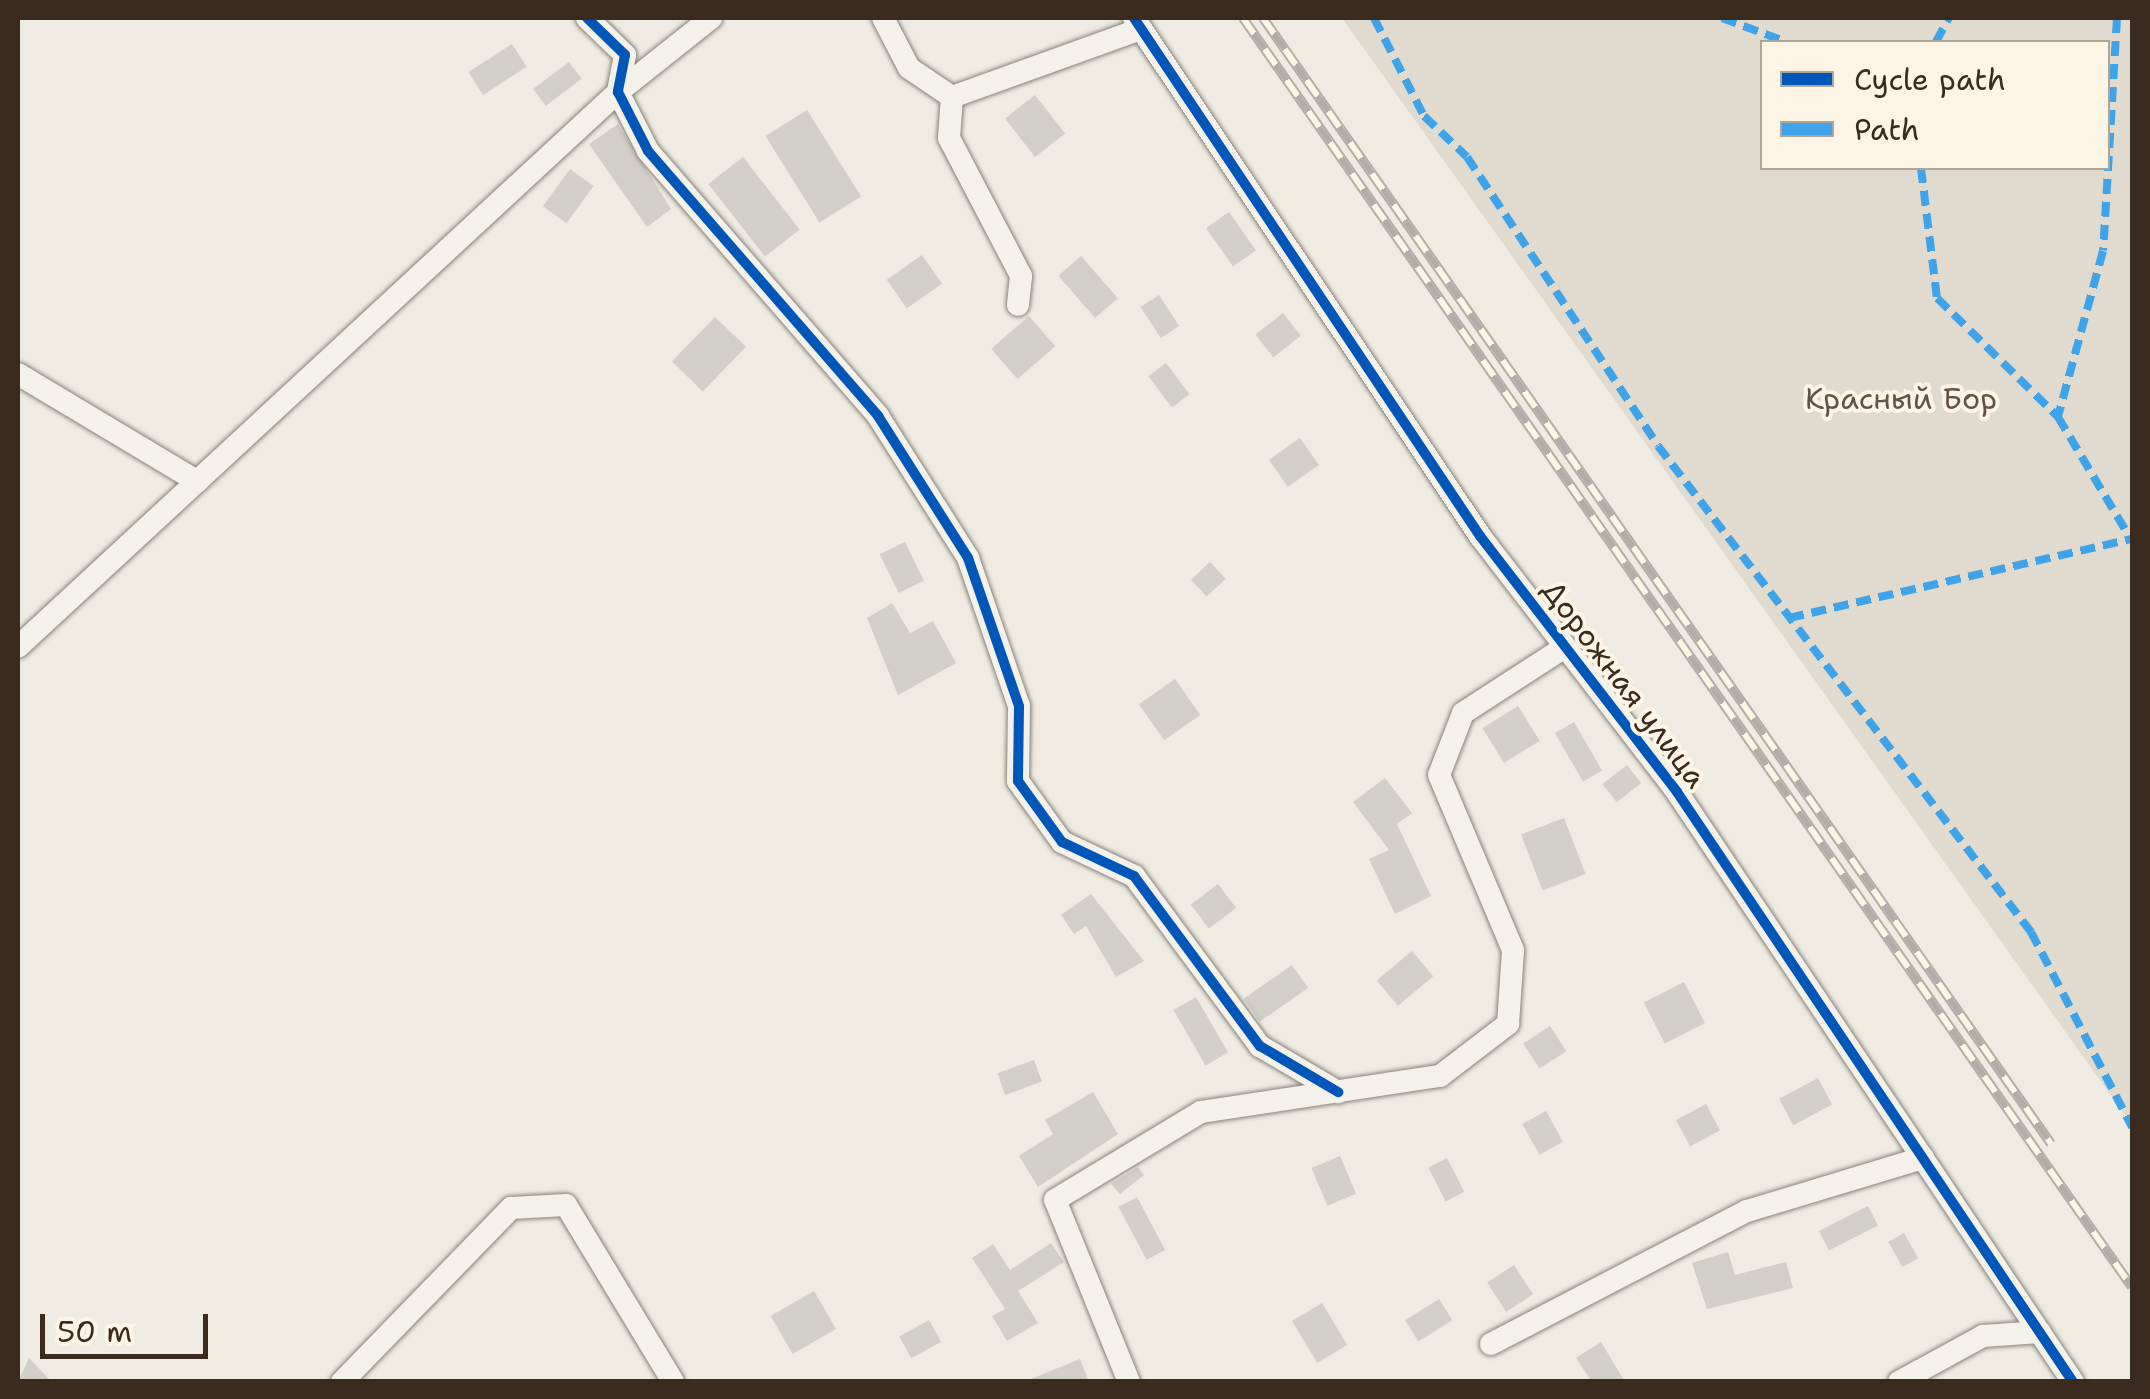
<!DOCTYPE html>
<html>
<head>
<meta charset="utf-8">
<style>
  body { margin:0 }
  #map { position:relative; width:2150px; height:1399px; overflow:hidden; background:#efebe2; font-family:"Shantell Sans",sans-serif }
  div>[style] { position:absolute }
  .green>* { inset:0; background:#e1dace }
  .building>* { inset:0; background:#d2cec8; transform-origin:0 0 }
  .roads { filter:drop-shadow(0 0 2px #87827b) drop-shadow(0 0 2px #87827b) }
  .minor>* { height:22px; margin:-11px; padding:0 11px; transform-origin:11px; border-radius:11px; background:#f4f1ea }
  .rail>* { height:10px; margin-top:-5px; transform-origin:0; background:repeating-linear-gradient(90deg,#fcf5e5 0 19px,#b2aea7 0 38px); box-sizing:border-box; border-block:2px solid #b2aea7 }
  .quiet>* { height:8px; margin-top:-4px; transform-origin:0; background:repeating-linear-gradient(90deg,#3fa3ea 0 15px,transparent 0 23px) }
  .cycleway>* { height:10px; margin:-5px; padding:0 5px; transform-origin:5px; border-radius:5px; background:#0057b8 }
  span { translate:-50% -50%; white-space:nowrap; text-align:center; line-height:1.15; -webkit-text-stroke:8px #fcf5e5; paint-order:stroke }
  .park-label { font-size:30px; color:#625346 }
  .street-label { font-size:30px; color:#3b2a1e }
  .frame { position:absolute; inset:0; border:20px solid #3b2a1e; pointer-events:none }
  .legend { position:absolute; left:1760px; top:40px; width:350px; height:130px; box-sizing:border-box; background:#fcf5e5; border:2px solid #afa495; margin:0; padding:12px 18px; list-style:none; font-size:30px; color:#3b2a1e }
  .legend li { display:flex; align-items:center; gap:20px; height:50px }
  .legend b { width:50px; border:2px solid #afa495 }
  .scale { position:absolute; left:40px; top:1314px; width:168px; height:45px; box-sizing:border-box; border:5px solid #3b2a1e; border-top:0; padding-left:12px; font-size:30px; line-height:35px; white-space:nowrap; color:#3b2a1e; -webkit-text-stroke:8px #fcf5e5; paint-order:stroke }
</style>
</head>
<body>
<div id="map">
  <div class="green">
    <div style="clip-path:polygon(evenodd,1342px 18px,2132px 18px,2132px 1125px,1342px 18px,1762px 42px,2108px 42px,2108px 168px,1762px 168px,1762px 42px)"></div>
  </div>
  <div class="building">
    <div style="left:512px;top:44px;width:27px;height:52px;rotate:57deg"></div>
    <div style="left:569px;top:62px;width:21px;height:45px;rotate:53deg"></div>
    <div style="left:1035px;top:95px;width:49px;height:38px;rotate:52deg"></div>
    <div style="left:807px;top:110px;width:102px;height:49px;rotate:58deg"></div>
    <div style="clip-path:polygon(618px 124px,671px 209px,647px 227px,589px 144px)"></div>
    <div style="left:743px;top:157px;width:92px;height:44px;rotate:52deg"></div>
    <div style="left:570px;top:169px;width:29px;height:46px;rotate:36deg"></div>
    <div style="left:1229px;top:212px;width:47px;height:28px;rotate:55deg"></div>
    <div style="left:922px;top:255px;width:35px;height:43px;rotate:55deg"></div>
    <div style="left:1081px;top:256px;width:56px;height:30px;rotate:49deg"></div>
    <div style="left:1159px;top:295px;width:37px;height:22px;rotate:57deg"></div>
    <div style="left:1283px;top:313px;width:29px;height:35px;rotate:52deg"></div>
    <div style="left:1029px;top:316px;width:40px;height:50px;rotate:49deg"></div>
    <div style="left:715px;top:317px;width:43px;height:62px;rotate:44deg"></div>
    <div style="left:1166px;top:363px;width:39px;height:22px;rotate:53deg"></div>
    <div style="left:1300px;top:438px;width:33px;height:38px;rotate:55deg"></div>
    <div style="left:905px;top:542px;width:43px;height:28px;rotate:64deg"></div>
    <div style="left:1210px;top:562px;width:23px;height:26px;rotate:47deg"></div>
    <div style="clip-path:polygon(892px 603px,910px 633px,933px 621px,956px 663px,898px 695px,867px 618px)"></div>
    <div style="left:1175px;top:679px;width:44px;height:44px;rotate:55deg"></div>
    <div style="left:1518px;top:706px;width:41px;height:42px;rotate:58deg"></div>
    <div style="left:1574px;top:722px;width:56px;height:22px;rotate:60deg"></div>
    <div style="left:1627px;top:765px;width:23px;height:31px;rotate:52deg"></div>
    <div style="clip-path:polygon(1385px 778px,1412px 813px,1397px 824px,1431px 896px,1395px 914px,1369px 859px,1389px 850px,1353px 802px)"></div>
    <div style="left:1564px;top:818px;width:60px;height:46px;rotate:69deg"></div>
    <div style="left:1218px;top:884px;width:30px;height:34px;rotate:53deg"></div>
    <div style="clip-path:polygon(1091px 894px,1144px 961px,1116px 977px,1086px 926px,1074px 934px,1061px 915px)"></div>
    <div style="left:1412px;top:951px;width:33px;height:46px;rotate:50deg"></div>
    <div style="left:1292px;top:965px;width:28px;height:59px;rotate:55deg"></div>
    <div style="left:1684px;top:982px;width:46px;height:45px;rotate:63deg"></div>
    <div style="left:1196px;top:997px;width:64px;height:26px;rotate:60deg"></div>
    <div style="left:1550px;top:1026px;width:30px;height:32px;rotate:57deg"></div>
    <div style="left:1034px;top:1060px;width:23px;height:39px;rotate:70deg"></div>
    <div style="left:1818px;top:1078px;width:30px;height:44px;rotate:62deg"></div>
    <div style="clip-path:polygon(1093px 1092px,1118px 1134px,1038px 1187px,1019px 1156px,1053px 1134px,1045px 1120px)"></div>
    <div style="left:1706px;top:1104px;width:30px;height:34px;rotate:62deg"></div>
    <div style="left:1546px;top:1111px;width:35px;height:27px;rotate:61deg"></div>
    <div style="left:1340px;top:1156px;width:41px;height:31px;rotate:67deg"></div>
    <div style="left:1447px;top:1158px;width:38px;height:21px;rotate:63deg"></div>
    <div style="clip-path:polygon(1138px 1167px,1144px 1175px,1120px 1194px,1111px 1184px)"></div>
    <div style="left:1137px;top:1197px;width:60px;height:21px;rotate:62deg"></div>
    <div style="left:1868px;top:1206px;width:22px;height:55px;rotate:63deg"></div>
    <div style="left:1904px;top:1233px;width:29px;height:18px;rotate:61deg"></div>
    <div style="clip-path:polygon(1051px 1243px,1064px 1262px,1018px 1291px,1038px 1323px,1007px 1341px,992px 1316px,1005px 1309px,972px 1258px,993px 1244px,1010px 1270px)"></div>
    <div style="clip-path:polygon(1728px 1252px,1735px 1275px,1786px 1262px,1793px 1288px,1707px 1309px,1692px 1263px)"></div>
    <div style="left:1514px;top:1265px;width:35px;height:32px;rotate:57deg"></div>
    <div style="left:814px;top:1291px;width:44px;height:50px;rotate:60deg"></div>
    <div style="left:1439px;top:1299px;width:25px;height:40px;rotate:58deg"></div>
    <div style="left:1322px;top:1303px;width:49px;height:35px;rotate:59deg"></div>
    <div style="left:929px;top:1320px;width:25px;height:34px;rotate:61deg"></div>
    <div style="clip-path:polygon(1601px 1342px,1625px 1382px,1592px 1382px,1576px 1358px)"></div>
    <div style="clip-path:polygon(29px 1358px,52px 1382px,18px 1382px)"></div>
    <div style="clip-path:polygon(1080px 1359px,1089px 1382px,1026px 1382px,1026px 1381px)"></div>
  </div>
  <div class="roads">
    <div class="minor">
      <div style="left:587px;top:18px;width:53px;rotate:44.2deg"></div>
      <div style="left:625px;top:55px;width:38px;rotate:101deg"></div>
      <div style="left:618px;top:92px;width:66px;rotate:63deg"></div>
      <div style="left:648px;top:151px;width:351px;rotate:49deg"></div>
      <div style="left:878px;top:416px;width:168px;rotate:57.6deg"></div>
      <div style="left:968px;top:558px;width:157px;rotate:71deg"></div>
      <div style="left:1019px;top:706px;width:75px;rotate:90.8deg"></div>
      <div style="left:1018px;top:781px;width:75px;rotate:54.2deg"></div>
      <div style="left:1062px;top:842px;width:80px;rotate:25.3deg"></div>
      <div style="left:1134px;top:876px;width:212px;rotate:53.5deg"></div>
      <div style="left:1260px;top:1046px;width:91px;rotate:30.5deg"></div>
      <div style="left:883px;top:18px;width:56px;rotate:62.5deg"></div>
      <div style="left:909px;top:68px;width:52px;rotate:34deg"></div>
      <div style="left:952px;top:97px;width:201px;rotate:-19.8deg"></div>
      <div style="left:1134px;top:18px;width:623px;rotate:56.26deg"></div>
      <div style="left:1480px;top:536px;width:323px;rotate:52.4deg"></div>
      <div style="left:1677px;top:792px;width:711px;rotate:56.13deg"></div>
      <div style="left:952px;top:97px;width:41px;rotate:94.2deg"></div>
      <div style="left:949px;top:138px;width:156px;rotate:62.4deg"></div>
      <div style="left:1021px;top:276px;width:29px;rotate:96deg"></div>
      <div style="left:18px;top:374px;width:209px;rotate:30.9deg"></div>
      <div style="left:18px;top:647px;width:817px;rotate:-42.77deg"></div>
      <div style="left:618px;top:92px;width:119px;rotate:-38.5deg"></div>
      <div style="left:1491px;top:1344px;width:288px;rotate:-27.5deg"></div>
      <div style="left:1747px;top:1211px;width:184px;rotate:-16.8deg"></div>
      <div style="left:342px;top:1382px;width:243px;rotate:-45.8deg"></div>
      <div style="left:511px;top:1208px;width:55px;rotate:-3.1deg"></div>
      <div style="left:566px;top:1205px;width:207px;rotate:58.8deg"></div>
      <div style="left:1129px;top:1382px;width:196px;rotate:-112.1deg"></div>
      <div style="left:1055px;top:1200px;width:170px;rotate:-31.1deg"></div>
      <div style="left:1201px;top:1112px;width:242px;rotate:-8.6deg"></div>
      <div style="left:1440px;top:1076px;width:86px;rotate:-37.4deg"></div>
      <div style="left:1508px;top:1024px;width:74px;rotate:-86.1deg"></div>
      <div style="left:1513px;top:950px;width:190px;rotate:-112.9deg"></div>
      <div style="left:1439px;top:775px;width:66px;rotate:-68.8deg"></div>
      <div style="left:1463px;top:713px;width:121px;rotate:-32.9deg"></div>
      <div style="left:1899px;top:1382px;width:96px;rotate:-28.7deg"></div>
      <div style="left:1983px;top:1336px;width:57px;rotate:-4deg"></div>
    </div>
  </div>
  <div class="rail">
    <div style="left:1243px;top:18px;width:1549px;rotate:54.99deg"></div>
    <div style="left:1263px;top:18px;width:1374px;rotate:55.01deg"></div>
  </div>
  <div class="quiet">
    <div style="left:1374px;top:18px;width:110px;rotate:63deg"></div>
    <div style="left:1424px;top:116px;width:59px;rotate:43.6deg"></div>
    <div style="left:1467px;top:157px;width:346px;rotate:56.5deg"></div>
    <div style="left:1658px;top:446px;width:613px;rotate:52.49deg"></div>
    <div style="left:2031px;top:932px;width:220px;rotate:62.6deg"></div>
    <div style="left:1722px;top:18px;width:69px;rotate:20.3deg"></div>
    <div style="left:2117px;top:18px;width:233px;rotate:93.4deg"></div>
    <div style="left:2103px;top:251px;width:172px;rotate:105.2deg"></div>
    <div style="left:2058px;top:417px;width:144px;rotate:59.2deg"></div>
    <div style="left:1936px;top:42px;width:27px;rotate:-62deg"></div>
    <div style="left:1921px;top:168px;width:131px;rotate:83deg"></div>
    <div style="left:1937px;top:298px;width:170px;rotate:44.5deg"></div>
    <div style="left:1789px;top:618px;width:352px;rotate:-13deg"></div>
  </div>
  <div class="cycleway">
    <div style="left:587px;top:18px;width:53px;rotate:44.2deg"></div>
    <div style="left:625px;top:55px;width:38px;rotate:101deg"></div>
    <div style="left:618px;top:92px;width:66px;rotate:63deg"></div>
    <div style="left:648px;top:151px;width:351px;rotate:49deg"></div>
    <div style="left:878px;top:416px;width:168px;rotate:57.6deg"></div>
    <div style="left:968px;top:558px;width:157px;rotate:71deg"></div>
    <div style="left:1019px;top:706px;width:75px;rotate:90.8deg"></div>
    <div style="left:1018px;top:781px;width:75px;rotate:54.2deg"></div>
    <div style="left:1062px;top:842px;width:80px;rotate:25.3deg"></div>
    <div style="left:1134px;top:876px;width:212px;rotate:53.5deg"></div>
    <div style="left:1260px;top:1046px;width:91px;rotate:30.5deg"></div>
    <div style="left:1134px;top:18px;width:623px;rotate:56.26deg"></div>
    <div style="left:1480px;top:536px;width:323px;rotate:52.4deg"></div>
    <div style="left:1677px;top:792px;width:711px;rotate:56.13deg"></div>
  </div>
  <div class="park-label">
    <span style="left:1901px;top:399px">Красный Бор</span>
  </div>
  <div class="street-label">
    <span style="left:1624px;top:684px;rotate:53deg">Дорожная улица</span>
  </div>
  <div class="frame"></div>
  <ul class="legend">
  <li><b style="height:12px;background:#0057b8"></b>Cycle path</li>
  <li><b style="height:12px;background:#3fa3ea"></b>Path</li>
  </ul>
  <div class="scale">50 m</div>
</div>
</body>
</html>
